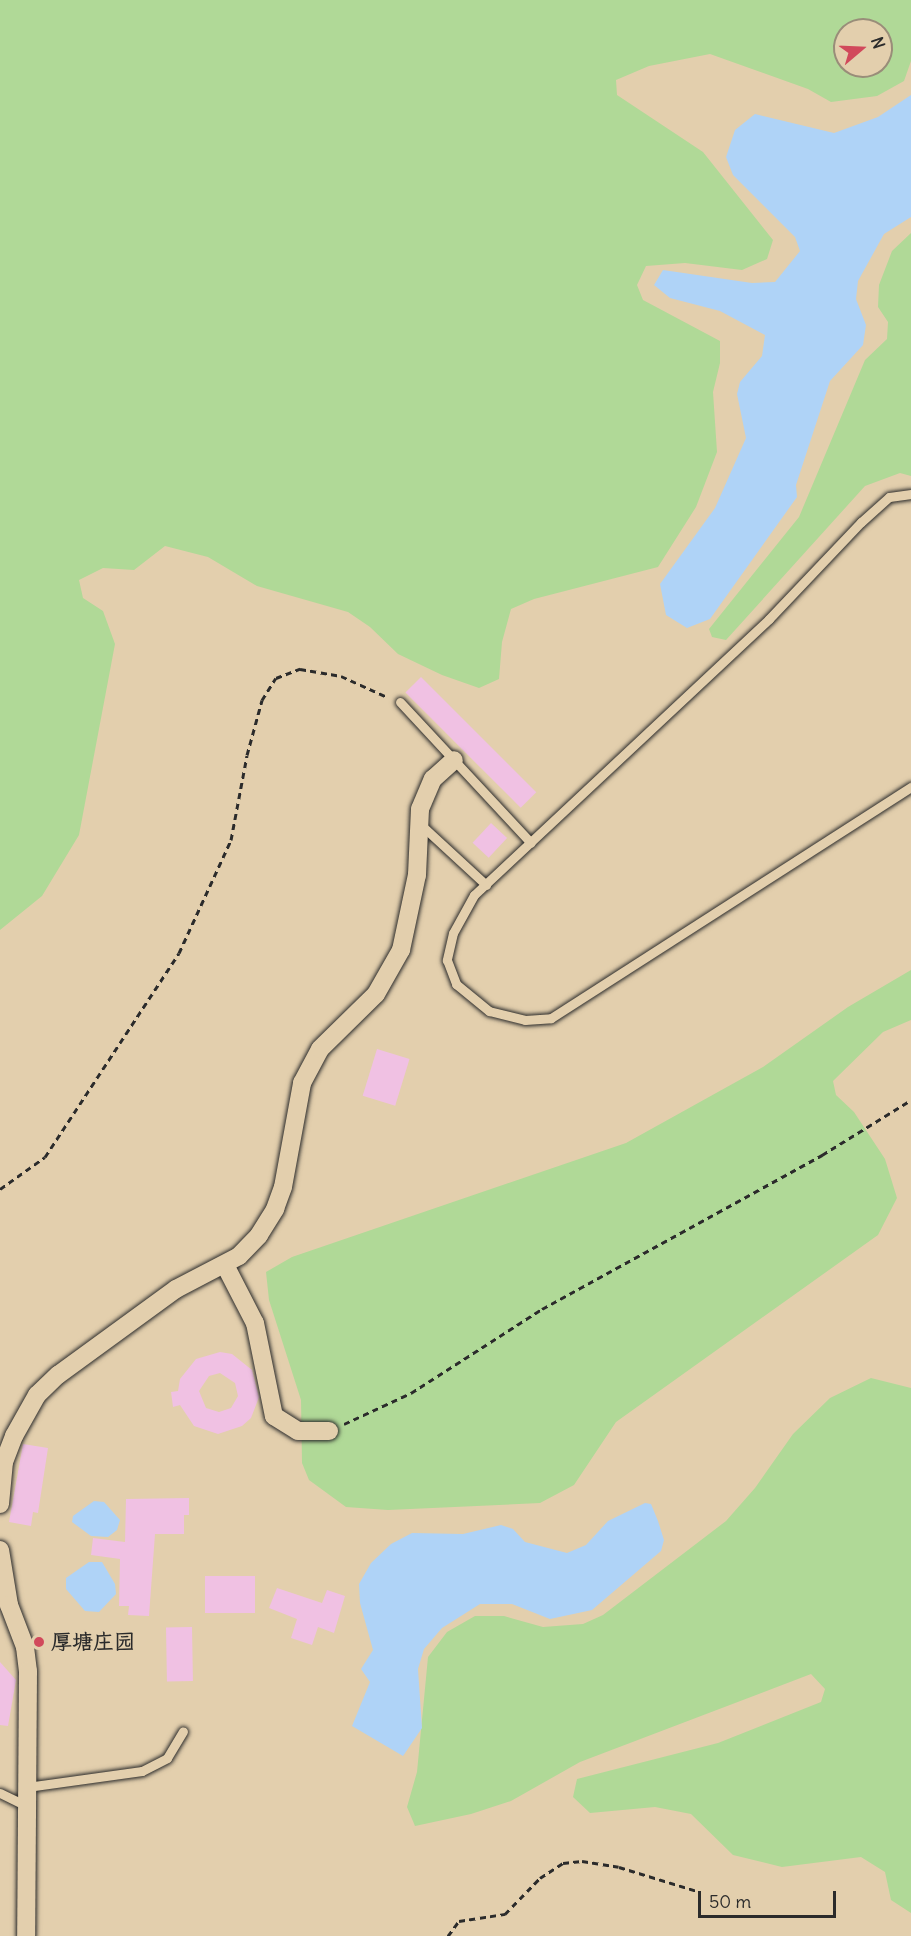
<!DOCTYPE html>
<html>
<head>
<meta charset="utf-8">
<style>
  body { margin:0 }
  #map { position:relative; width:911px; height:1936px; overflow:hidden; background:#e3cfad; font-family:Delius,"LXGW WenKai TC",sans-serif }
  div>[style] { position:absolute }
  .green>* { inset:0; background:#b0d997 }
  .water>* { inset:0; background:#afd3f7 }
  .building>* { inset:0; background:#f0c1e3; transform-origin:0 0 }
  .path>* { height:3px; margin-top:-1.5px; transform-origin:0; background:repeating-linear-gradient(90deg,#2b2b2b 0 6px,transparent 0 10.5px) }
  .roads { filter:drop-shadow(0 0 2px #2b2b2b) drop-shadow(0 0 2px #2b2b2b) }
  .lane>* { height:9px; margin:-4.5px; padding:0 4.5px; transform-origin:4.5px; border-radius:4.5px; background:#e3cfad }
  .street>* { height:18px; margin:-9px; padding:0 9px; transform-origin:9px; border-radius:9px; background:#e3cfad }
  .dots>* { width:16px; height:16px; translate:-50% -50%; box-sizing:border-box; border:3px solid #e3cfad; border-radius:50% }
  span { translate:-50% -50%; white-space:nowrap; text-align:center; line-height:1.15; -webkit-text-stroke:4.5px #e3cfad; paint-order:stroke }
  .poi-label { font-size:21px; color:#2b2b2b; font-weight:700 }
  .left { translate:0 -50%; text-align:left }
  .north { position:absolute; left:833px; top:18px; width:60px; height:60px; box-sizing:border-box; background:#e3cfad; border:2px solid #998d79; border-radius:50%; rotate:71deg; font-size:16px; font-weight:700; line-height:24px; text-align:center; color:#2b2b2b }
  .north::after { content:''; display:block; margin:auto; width:21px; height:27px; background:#d1495b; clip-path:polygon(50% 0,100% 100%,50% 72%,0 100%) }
  .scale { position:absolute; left:698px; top:1891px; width:138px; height:27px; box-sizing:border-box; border:3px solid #2b2b2b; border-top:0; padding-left:8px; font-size:18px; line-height:21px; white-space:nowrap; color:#2b2b2b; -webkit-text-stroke:4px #e3cfad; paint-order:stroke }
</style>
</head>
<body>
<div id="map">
  <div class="green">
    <div style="clip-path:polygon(evenodd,0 0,911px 0,911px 61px,904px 81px,877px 96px,831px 102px,808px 89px,710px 54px,649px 66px,616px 80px,617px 95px,703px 152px,773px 240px,767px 259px,742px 270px,685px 263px,646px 266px,637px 285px,643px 300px,720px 341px,720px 363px,713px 392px,717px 452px,696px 507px,658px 567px,534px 599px,511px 609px,502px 642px,499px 679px,479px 688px,442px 675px,398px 654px,370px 627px,348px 612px,257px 586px,208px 557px,165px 546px,134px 570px,103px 568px,79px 580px,83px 598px,103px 611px,115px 644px,79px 835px,42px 896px,0 930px,0 0,845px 30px,881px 30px,881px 66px,845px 66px,845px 30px)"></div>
    <div style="clip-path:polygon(911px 233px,911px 476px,900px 473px,865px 486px,726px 640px,712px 637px,709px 629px,799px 517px,865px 360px,887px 339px,888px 322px,878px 307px,879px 285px,892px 251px)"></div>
    <div style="clip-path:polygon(911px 970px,911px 1020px,883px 1032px,833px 1081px,836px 1095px,854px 1112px,885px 1159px,897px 1198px,878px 1235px,616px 1422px,574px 1485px,540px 1503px,388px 1510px,346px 1507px,309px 1480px,302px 1463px,301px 1400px,269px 1300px,266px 1272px,292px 1257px,626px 1143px,763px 1067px,848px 1007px)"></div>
    <div style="clip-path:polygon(871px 1378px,911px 1388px,911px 1913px,891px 1900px,885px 1872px,861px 1857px,782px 1867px,733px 1855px,691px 1814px,655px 1807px,590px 1813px,573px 1797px,577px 1779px,718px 1743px,821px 1702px,825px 1689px,811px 1674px,580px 1762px,511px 1801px,471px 1814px,415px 1826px,407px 1807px,417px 1772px,428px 1657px,447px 1632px,475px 1616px,504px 1616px,543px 1627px,583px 1624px,603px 1615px,726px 1521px,755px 1488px,793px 1434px,830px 1398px)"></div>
  </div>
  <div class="water">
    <div style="clip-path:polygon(911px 95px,911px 217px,884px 234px,858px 281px,856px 299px,866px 325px,863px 345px,830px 381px,796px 485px,797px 497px,710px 619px,687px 628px,666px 615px,660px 584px,715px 508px,746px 438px,737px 394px,740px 382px,762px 356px,765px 335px,720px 311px,670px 298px,654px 285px,663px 270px,752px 283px,775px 282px,800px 251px,795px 237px,733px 175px,726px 157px,735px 130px,755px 114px,834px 133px,878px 117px)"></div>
    <div style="clip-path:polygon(94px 1501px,104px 1502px,120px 1520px,117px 1530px,108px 1537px,91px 1536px,72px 1522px,73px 1516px)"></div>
    <div style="clip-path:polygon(645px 1503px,651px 1504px,658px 1521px,664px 1540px,661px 1551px,592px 1610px,550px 1619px,512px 1604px,480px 1604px,442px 1628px,424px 1649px,418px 1669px,422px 1728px,403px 1756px,352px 1726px,370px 1682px,361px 1669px,373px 1650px,360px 1603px,359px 1584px,371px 1563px,391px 1544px,412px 1533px,463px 1534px,501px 1525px,513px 1529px,525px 1542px,567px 1553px,586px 1545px,608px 1521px)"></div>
    <div style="clip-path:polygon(89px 1562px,102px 1562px,115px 1584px,116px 1594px,99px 1612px,85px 1611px,66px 1589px,66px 1578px)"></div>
  </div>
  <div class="building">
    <div style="left:421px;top:677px;width:163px;height:22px;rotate:45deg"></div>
    <div style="left:491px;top:823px;width:22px;height:27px;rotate:43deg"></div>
    <div style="left:377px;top:1049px;width:34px;height:49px;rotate:17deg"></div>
    <div style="clip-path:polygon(evenodd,220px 1352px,232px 1354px,252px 1370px,259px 1397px,251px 1418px,242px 1426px,218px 1434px,194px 1426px,180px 1405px,173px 1407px,171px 1392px,178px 1391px,180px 1379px,196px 1359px,220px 1352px,220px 1373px,235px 1383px,238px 1396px,231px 1408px,219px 1412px,206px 1408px,199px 1391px,209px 1376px,220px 1373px)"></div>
    <div style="clip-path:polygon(23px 1444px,48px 1448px,38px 1513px,33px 1512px,31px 1526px,9px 1522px)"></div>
    <div style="clip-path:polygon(189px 1498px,189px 1515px,184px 1515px,184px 1534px,155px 1534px,149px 1616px,128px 1615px,129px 1606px,119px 1606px,120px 1559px,91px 1555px,93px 1538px,125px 1542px,126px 1499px)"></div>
    <div style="left:205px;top:1576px;width:50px;height:37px"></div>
    <div style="clip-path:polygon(277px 1588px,322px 1603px,327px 1590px,345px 1596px,334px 1633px,318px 1627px,312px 1645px,291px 1638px,297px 1619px,269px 1608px)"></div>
    <div style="left:192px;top:1627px;width:54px;height:26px;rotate:89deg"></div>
    <div style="clip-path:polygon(0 1662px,16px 1680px,8px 1726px,0 1725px)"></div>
  </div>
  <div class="path">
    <div style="left:0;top:1189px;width:55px;rotate:-35.4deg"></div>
    <div style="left:45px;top:1157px;width:244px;rotate:-56.7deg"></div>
    <div style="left:179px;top:953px;width:124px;rotate:-65.3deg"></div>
    <div style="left:231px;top:840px;width:86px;rotate:-79.3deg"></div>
    <div style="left:247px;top:755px;width:57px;rotate:-74.7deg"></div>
    <div style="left:262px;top:700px;width:26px;rotate:-58deg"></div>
    <div style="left:276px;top:678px;width:26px;rotate:-21deg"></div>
    <div style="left:300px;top:669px;width:42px;rotate:9.7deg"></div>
    <div style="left:341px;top:676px;width:51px;rotate:24.5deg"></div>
    <div style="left:344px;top:1424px;width:74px;rotate:-24.8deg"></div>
    <div style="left:411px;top:1393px;width:156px;rotate:-32.7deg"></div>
    <div style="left:542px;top:1309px;width:320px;rotate:-28.8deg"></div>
    <div style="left:822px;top:1155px;width:105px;rotate:-31.7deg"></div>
    <div style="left:448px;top:1936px;width:19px;rotate:-54deg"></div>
    <div style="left:459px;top:1921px;width:47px;rotate:-8.7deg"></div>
    <div style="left:505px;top:1914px;width:50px;rotate:-45.8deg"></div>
    <div style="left:540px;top:1878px;width:27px;rotate:-33deg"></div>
    <div style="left:563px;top:1863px;width:19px;rotate:-6deg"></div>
    <div style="left:582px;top:1861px;width:37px;rotate:9deg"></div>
    <div style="left:619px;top:1867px;width:82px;rotate:17.1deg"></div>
  </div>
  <div class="roads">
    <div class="lane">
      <div style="left:911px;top:494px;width:22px;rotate:172deg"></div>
      <div style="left:889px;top:497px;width:38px;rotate:138deg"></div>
      <div style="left:861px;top:522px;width:134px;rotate:133.5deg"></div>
      <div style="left:769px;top:619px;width:404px;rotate:136.9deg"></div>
      <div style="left:474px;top:895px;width:43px;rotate:118.9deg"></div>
      <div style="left:453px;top:933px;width:28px;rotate:103deg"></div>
      <div style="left:447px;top:960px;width:26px;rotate:69deg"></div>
      <div style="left:456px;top:984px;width:43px;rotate:39.3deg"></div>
      <div style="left:489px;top:1011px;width:37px;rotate:14deg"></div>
      <div style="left:525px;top:1020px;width:26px;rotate:-4deg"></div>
      <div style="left:551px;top:1018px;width:428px;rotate:-32.7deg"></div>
      <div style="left:400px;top:702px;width:192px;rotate:47.1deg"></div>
      <div style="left:420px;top:824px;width:90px;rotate:42.7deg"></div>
      <div style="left:27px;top:1787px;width:116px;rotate:-7.9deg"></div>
      <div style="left:142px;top:1771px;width:28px;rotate:-27deg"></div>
      <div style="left:167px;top:1758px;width:31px;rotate:-59deg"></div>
      <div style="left:0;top:1793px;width:30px;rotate:26deg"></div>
    </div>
    <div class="street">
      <div style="left:225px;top:1265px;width:65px;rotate:62.7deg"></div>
      <div style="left:255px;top:1323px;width:95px;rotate:78.5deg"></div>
      <div style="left:274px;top:1416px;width:28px;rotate:32deg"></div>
      <div style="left:298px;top:1431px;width:31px"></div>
      <div style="left:0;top:1504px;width:42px;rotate:-84.6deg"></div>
      <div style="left:4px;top:1462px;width:28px;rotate:-69deg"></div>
      <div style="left:14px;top:1436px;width:47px;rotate:-60.7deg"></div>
      <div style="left:37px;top:1395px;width:29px;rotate:-44deg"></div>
      <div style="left:58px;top:1375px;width:146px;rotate:-36.1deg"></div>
      <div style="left:176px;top:1289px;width:71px;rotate:-27.6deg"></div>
      <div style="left:239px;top:1256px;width:29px;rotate:-46deg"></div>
      <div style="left:259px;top:1235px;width:31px;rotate:-58deg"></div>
      <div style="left:275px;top:1209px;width:23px;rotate:-70deg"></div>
      <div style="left:283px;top:1187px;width:106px;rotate:-79.6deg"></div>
      <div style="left:302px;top:1083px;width:38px;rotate:-62deg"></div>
      <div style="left:320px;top:1049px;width:78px;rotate:-44.5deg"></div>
      <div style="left:376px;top:994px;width:51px;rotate:-60.4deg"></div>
      <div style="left:401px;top:950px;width:77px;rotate:-78deg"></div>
      <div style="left:417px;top:875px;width:66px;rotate:-87.4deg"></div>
      <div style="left:420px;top:809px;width:33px;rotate:-67deg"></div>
      <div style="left:433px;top:779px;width:28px;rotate:-42deg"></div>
      <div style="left:0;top:1550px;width:56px;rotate:80.7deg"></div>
      <div style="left:9px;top:1605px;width:45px;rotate:69.1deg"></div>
      <div style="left:25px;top:1647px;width:24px;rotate:83deg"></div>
      <div style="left:28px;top:1671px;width:265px;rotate:90.4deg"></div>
    </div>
  </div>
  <div class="dots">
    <div style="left:39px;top:1642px;background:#d1495b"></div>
  </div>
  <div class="poi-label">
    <span class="left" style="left:51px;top:1642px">厚塘庄园</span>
  </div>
  <div class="north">N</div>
  <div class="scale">50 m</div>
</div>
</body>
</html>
